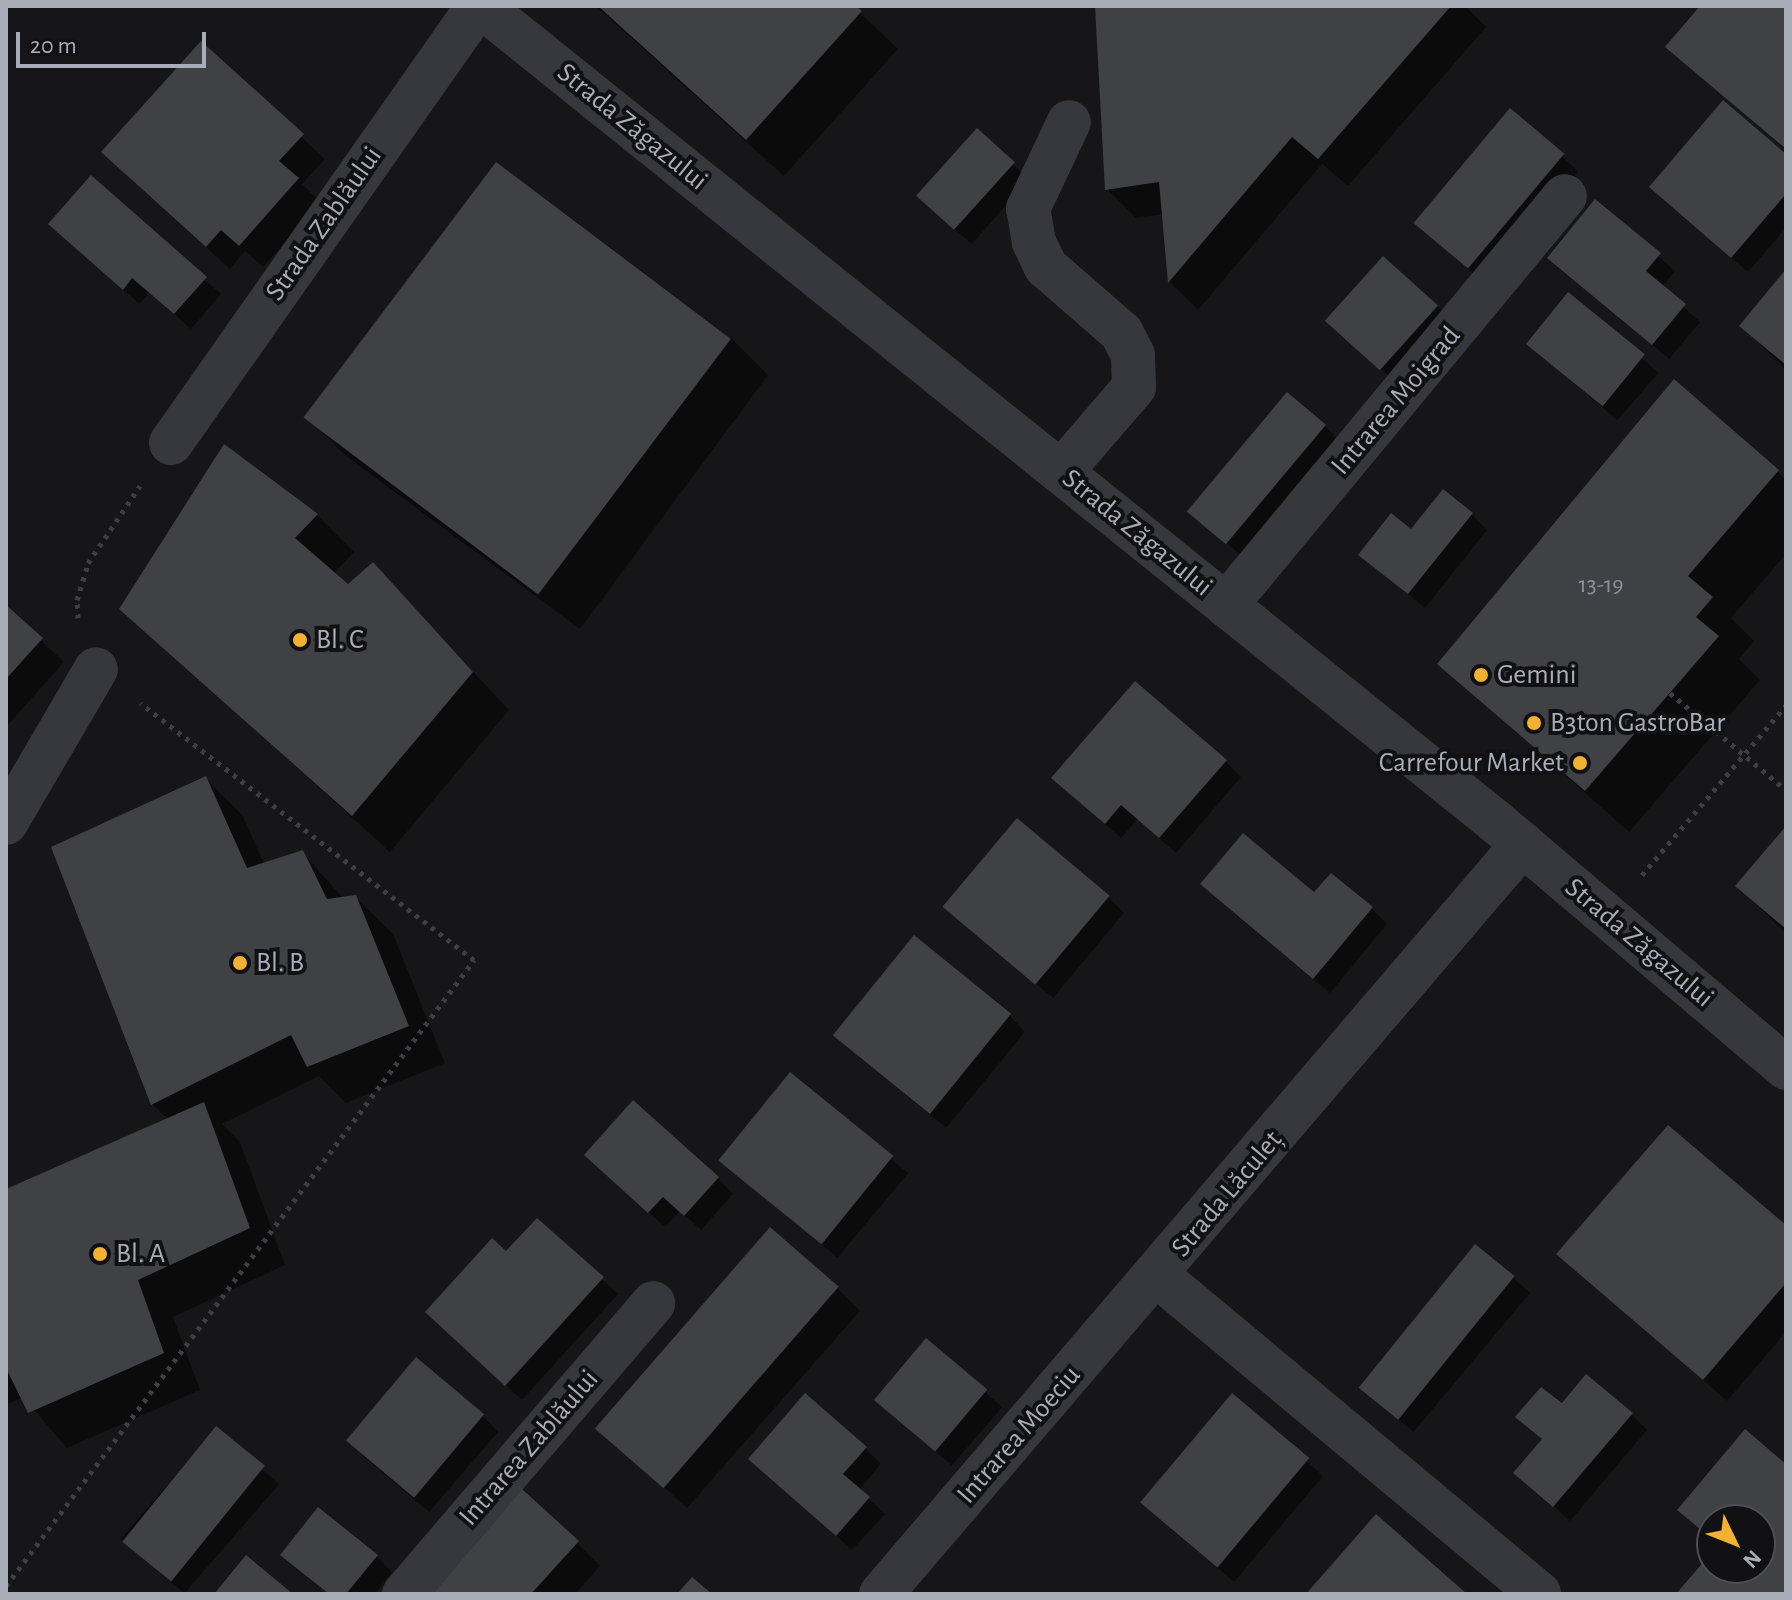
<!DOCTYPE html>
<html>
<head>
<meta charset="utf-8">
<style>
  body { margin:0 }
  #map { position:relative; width:1792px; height:1600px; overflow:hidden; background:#161618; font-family:"Alegreya Sans",sans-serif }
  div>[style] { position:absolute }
  .shadow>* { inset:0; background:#0007; transform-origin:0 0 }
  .building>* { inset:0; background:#404145; transform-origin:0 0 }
  .path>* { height:5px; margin-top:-2.5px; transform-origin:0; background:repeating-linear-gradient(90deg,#3d3f44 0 4px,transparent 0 10px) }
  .street>* { height:44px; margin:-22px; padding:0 22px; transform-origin:22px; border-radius:22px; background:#37383d }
  .dots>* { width:22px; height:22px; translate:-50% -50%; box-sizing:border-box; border:4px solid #111113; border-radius:50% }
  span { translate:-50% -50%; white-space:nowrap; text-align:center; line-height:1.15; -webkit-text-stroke:8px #111113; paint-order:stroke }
  .number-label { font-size:24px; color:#8e929b }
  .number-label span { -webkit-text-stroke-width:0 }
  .street-label { font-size:28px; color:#a8adb8 }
  .poi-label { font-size:28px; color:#a8adb8 }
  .left { translate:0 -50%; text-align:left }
  .right { translate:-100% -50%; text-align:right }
  .frame { position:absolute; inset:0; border:8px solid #a8adb8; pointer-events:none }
  .north { position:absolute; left:1696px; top:1504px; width:80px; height:80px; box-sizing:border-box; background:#111113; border:2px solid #4d4f55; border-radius:50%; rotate:133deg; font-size:22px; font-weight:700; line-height:32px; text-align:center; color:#a8adb8 }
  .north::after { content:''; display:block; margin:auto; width:28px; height:36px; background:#f2b134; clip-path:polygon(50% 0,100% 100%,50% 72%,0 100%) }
  .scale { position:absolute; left:16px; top:32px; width:190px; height:36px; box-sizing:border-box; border:4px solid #a8adb8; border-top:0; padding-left:10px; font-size:24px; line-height:28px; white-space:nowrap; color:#a8adb8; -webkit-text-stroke:6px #111113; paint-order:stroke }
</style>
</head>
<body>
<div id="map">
  <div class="shadow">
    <div style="clip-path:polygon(596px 6px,853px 6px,898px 49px,784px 176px)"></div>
    <div style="clip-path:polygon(1097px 6px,1465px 6px,1486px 27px,1348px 186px,1322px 164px,1198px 310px,1170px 282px,1164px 214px,1136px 218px,1107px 189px)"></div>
    <div style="clip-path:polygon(1703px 6px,1786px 6px,1786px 150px,1668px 47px)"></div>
    <div style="clip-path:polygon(201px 44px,325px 159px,302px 184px,321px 203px,263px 267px,245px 251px,230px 269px,126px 175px)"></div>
    <div style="clip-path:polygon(978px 131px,1029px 179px,972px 244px,935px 212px)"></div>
    <div style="clip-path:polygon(1562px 156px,1578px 172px,1484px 283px,1416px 223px)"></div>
    <div style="clip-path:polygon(1786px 156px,1786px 228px,1748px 272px,1668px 202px)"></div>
    <div style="clip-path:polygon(91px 178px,221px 294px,191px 329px,149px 292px,140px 304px,66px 240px)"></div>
    <div style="clip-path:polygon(1596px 202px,1675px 271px,1662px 287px,1700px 322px,1669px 359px,1550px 258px)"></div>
    <div style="clip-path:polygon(1786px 272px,1786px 370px,1741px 325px)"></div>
    <div style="left:1568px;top:294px;width:120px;height:63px;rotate:41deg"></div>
    <div style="clip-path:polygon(1437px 306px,1452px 322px,1398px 384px,1345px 337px)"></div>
    <div style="clip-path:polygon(731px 338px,768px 375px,580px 629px,346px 456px,309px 419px)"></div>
    <div style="clip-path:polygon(1325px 426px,1340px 442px,1245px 559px,1192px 513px)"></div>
    <div style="clip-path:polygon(1778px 472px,1786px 480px,1786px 554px,1731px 618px,1754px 641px,1739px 659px,1760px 680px,1629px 832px,1440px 664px)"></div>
    <div style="clip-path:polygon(1471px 514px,1487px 530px,1425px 608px,1361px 555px)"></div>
    <div style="clip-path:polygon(317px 515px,354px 552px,333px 574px,348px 587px,373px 565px,509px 710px,390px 852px,122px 609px)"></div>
    <div style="clip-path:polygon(6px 608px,64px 662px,6px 727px)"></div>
    <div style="clip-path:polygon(1225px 761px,1241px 777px,1176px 853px,1138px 819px,1121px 838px,1069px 793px)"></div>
    <div style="clip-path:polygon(206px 779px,243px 816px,264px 864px,302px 852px,344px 899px,355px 897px,393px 934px,445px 1063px,346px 1103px,319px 1076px,222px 1124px,240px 1142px,285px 1265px,173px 1317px,200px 1390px,67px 1448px,23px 1397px,6px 1405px,6px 1191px,169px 1120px,152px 1104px)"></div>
    <div style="clip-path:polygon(1786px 829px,1786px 934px,1738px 886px)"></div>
    <div style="clip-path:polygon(1315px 895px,1372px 909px,1387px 924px,1330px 993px,1219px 900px)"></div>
    <div style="clip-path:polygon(1108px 897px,1124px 913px,1053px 998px,962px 922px)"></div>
    <div style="clip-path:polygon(1010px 1016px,1025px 1032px,946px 1128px,835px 1035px)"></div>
    <div style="left:791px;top:1075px;width:153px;height:110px;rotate:40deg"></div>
    <div style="clip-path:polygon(602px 1171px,718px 1178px,733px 1194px,701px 1230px,680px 1211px,665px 1227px)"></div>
    <div style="clip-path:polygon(1786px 1228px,1786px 1332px,1727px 1401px,1559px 1254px)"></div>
    <div style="left:1476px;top:1247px;width:71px;height:182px;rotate:40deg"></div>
    <div style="clip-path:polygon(506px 1254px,602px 1279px,618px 1294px,522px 1400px,443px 1328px)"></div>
    <div style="clip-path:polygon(837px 1288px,860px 1311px,687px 1508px,598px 1428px)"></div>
    <div style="left:926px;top:1341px;width:101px;height:77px;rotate:41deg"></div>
    <div style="clip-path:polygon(1233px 1396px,1323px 1476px,1234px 1582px,1158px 1517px)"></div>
    <div style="clip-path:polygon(1562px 1406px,1631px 1414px,1647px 1430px,1570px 1521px,1515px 1473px,1543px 1440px,1518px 1417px)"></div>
    <div style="clip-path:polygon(483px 1416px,498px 1432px,429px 1512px,363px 1456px)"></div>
    <div style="left:216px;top:1429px;width:84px;height:145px;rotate:41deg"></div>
    <div style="clip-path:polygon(865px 1448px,881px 1464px,859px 1490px,885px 1514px,852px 1550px,751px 1459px)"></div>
    <div style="clip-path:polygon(577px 1543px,600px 1566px,575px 1594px,430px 1594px)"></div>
    <div style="clip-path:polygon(282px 1554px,376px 1556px,392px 1572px,375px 1594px,328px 1594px)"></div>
  </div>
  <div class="building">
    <div style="clip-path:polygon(598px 6px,856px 6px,862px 11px,746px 140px)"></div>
    <div style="clip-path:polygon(1095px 6px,1451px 6px,1318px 159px,1292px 137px,1168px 283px,1159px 182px,1105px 190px)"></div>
    <div style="clip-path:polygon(1700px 6px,1786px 6px,1786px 149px,1665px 47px)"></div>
    <div style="clip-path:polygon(201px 41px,304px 134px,279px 161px,299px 178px,239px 246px,221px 230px,206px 247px,101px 152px)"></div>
    <div style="clip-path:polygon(1723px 100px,1786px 154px,1786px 194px,1731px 258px,1649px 187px)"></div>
    <div style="left:1510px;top:108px;width:71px;height:150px;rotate:40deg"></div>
    <div style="left:977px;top:128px;width:51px;height:91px;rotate:42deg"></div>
    <div style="left:496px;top:162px;width:294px;height:320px;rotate:37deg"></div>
    <div style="clip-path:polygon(91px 175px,207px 277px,174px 314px,132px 278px,123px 290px,48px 224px)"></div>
    <div style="clip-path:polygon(1595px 199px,1661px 253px,1646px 271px,1686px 304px,1652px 345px,1547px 258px)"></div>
    <div style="left:1383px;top:256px;width:74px;height:87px;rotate:42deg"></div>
    <div style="clip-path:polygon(1786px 269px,1786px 365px,1739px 326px)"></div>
    <div style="left:1568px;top:292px;width:99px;height:67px;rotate:39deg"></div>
    <div style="clip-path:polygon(1674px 379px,1779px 470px,1688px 576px,1713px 597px,1696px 617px,1719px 636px,1585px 791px,1437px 664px)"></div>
    <div style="left:1287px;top:392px;width:51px;height:156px;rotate:40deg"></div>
    <div style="clip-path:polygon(224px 444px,318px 514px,295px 538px,348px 584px,373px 562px,473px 672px,352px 816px,119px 609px)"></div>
    <div style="clip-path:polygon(1443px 489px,1473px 513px,1408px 594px,1358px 555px,1391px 513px,1411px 529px)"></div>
    <div style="clip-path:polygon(6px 605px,43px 638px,6px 679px)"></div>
    <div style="clip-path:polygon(1135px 681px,1227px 760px,1159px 838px,1121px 805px,1105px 824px,1051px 778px)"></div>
    <div style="clip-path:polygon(206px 776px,247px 868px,303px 850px,327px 899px,356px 895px,409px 1026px,307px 1067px,291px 1035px,151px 1105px,51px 847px)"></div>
    <div style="left:1017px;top:818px;width:121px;height:116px;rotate:40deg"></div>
    <div style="clip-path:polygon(1786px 826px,1786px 929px,1735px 886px)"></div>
    <div style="clip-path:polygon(1243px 833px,1314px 892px,1331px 873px,1373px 907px,1313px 979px,1200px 884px)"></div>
    <div style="left:914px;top:935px;width:125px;height:129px;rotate:39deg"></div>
    <div style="left:790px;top:1072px;width:133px;height:114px;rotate:39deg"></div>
    <div style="clip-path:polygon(633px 1100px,719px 1177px,684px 1216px,663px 1197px,648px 1213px,584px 1155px)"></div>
    <div style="clip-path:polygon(204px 1102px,250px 1228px,138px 1280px,164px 1353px,28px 1413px,6px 1368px,6px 1189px)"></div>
    <div style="clip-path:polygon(1668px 1125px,1786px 1225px,1786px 1283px,1703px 1380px,1556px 1254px)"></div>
    <div style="clip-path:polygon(537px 1218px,604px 1277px,505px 1386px,425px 1312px,492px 1238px,506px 1251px)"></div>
    <div style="left:770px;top:1227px;width:91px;height:267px;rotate:41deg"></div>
    <div style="left:1475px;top:1244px;width:51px;height:185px;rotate:39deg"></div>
    <div style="left:926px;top:1338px;width:80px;height:81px;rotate:40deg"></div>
    <div style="left:416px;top:1357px;width:89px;height:109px;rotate:40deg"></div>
    <div style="clip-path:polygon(1586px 1374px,1633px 1413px,1553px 1507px,1513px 1473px,1542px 1439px,1515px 1417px,1541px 1387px,1562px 1403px)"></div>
    <div style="clip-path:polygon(805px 1393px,867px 1447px,843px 1474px,870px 1497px,836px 1536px,748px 1459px)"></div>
    <div style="left:1232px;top:1393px;width:101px;height:143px;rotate:40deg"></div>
    <div style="left:216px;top:1426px;width:63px;height:149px;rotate:39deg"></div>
    <div style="clip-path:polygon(1745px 1429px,1786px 1464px,1786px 1594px,1676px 1594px,1712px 1552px,1712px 1568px,1760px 1568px,1760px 1520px,1712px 1520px,1712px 1539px,1677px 1510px)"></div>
    <div style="clip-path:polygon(522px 1489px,579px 1541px,531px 1594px,427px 1594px)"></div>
    <div style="clip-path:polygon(318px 1507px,378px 1555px,346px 1594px,329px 1594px,280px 1555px)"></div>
    <div style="clip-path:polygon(1376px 1514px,1467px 1594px,1306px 1594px)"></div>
    <div style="clip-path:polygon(246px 1555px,293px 1594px,214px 1594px)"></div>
    <div style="clip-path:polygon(692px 1577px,712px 1594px,677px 1594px)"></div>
  </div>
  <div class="path">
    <div style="left:78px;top:618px;width:18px;rotate:-93deg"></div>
    <div style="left:77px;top:600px;width:39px;rotate:-73deg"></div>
    <div style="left:88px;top:563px;width:93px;rotate:-56deg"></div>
    <div style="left:1670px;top:693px;width:151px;rotate:39.9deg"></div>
    <div style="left:1642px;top:875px;width:223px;rotate:-49.7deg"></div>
    <div style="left:6px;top:1586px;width:782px;rotate:-53.22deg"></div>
    <div style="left:474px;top:960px;width:421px;rotate:-142.4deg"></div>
  </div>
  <div class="street">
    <div style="left:481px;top:6px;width:1301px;rotate:38.79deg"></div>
    <div style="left:1495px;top:821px;width:382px;rotate:40.3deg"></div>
    <div style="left:171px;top:443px;width:534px;rotate:-54.91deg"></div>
    <div style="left:1061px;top:472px;width:112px;rotate:-49.3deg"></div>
    <div style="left:1134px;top:387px;width:32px;rotate:-92deg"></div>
    <div style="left:1133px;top:355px;width:25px;rotate:-117deg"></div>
    <div style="left:1122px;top:333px;width:101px;rotate:-139deg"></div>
    <div style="left:1046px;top:267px;width:28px;rotate:-116deg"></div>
    <div style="left:1034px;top:242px;width:34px;rotate:-100deg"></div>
    <div style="left:1028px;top:209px;width:96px;rotate:-64.8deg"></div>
    <div style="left:1226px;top:605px;width:531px;rotate:-50.35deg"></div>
    <div style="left:6px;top:823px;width:178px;rotate:-59.7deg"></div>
    <div style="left:1158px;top:1276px;width:496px;rotate:39.8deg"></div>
    <div style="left:404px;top:1594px;width:383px;rotate:-49.4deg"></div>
    <div style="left:881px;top:1594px;width:987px;rotate:-49.44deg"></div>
  </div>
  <div class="dots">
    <div style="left:300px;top:640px;background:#f2b134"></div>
    <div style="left:1481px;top:675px;background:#f2b134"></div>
    <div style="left:1534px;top:723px;background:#f2b134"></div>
    <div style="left:1580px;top:763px;background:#f2b134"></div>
    <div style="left:240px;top:963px;background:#f2b134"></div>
    <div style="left:100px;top:1254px;background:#f2b134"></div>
  </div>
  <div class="number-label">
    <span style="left:1601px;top:586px">13-19</span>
  </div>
  <div class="street-label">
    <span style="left:632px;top:127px;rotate:39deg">Strada Zăgazului</span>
    <span style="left:324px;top:224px;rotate:-55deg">Strada Zablăului</span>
    <span style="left:1396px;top:401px;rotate:-50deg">Intrarea Moigrad</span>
    <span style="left:1137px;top:533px;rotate:39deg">Strada Zăgazului</span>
    <span style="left:1639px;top:943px;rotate:40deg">Strada Zăgazului</span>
    <span style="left:1227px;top:1194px;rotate:-50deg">Strada Lăculeț</span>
    <span style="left:1019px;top:1435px;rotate:-49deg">Intrarea Moeciu</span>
    <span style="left:529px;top:1448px;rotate:-49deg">Intrarea Zablăului</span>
  </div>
  <div class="poi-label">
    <span class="left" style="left:316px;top:640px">Bl. C</span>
    <span class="left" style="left:1497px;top:675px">Gemini</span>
    <span class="left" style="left:1550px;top:723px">B3ton GastroBar</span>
    <span class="right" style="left:1564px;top:763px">Carrefour Market</span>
    <span class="left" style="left:256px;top:963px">Bl. B</span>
    <span class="left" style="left:116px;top:1254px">Bl. A</span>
  </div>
  <div class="frame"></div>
  <div class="north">N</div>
  <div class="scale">20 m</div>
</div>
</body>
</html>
